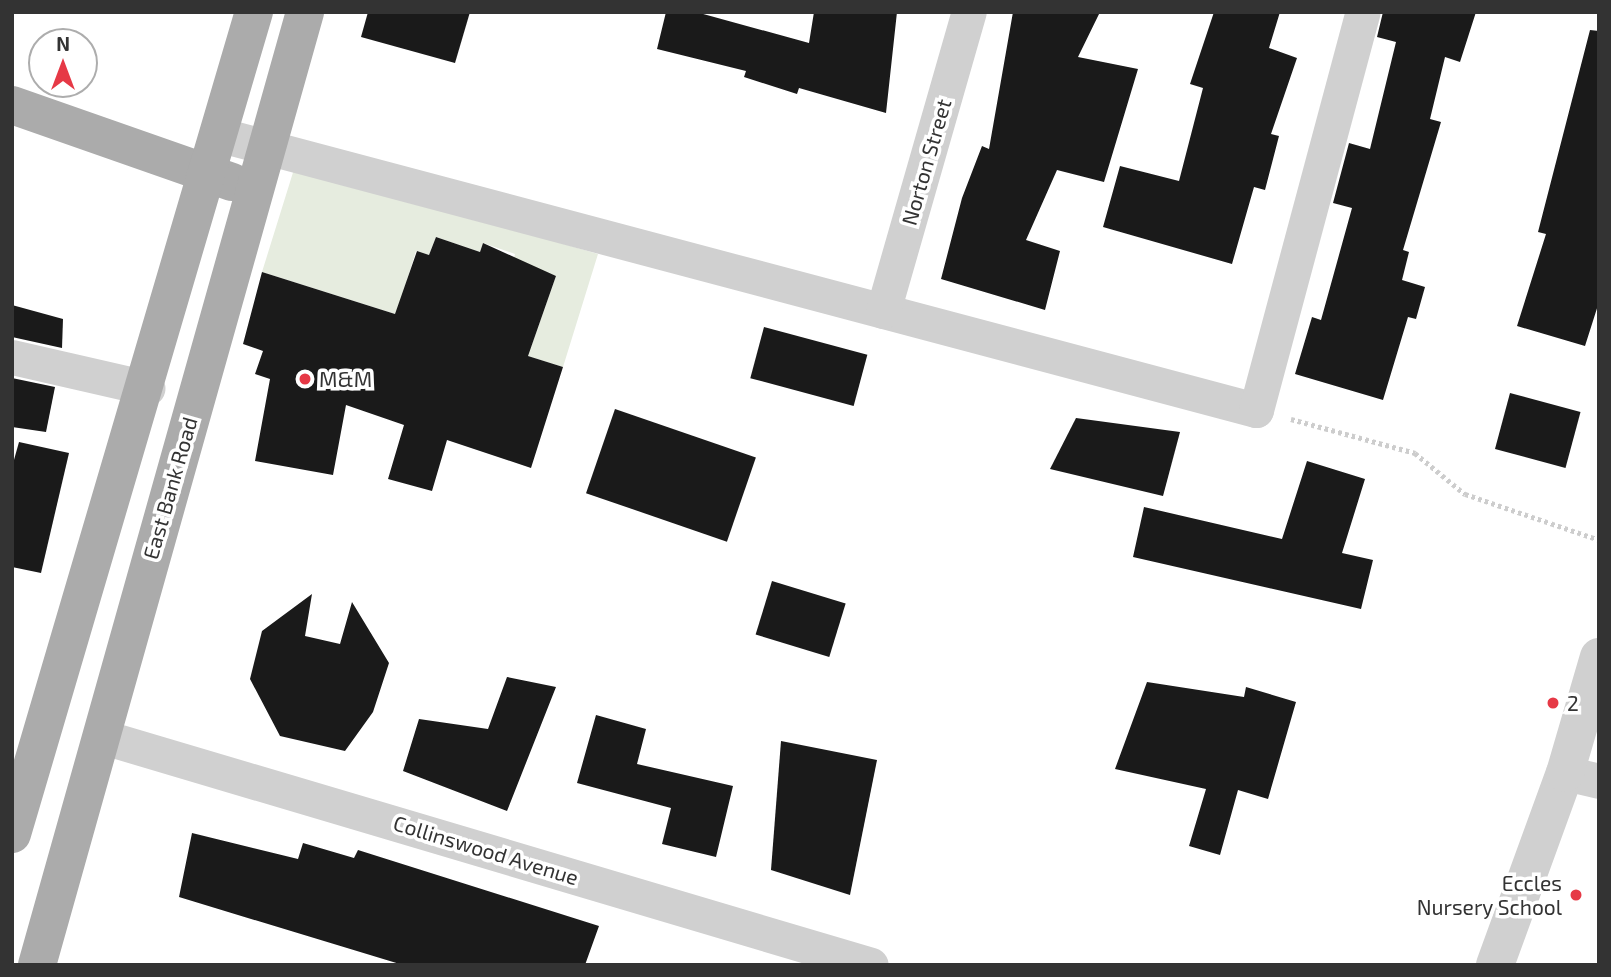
<!DOCTYPE html>
<html>
<head>
<meta charset="utf-8">
<style>
  body { margin:0 }
  #map { position:relative; width:1611px; height:977px; overflow:hidden; background:#fff; font-family:"Exo 2",sans-serif }
  div>[style] { position:absolute }
  .green>* { inset:0; background:#e6ecdf }
  .building>* { inset:0; background:#1a1a1a; transform-origin:0 0 }
  .path>* { height:4.5px; margin-top:-2.25px; transform-origin:0; background:repeating-linear-gradient(90deg,#cdcdcd 0 3.5px,transparent 0 7px) }
  .minor>* { height:35px; margin:-17.5px; padding:0 17.5px; transform-origin:17.5px; border-radius:17.5px; background:#d0d0d0 }
  .tertiary>* { height:38px; margin:-19px; padding:0 19px; transform-origin:19px; border-radius:19px; background:#d0d0d0 }
  .primary>* { height:38px; margin:-19px; padding:0 19px; transform-origin:19px; border-radius:19px; background:#ababab }
  .dots>* { width:19px; height:19px; translate:-50% -50%; box-sizing:border-box; border:4px solid #fff; border-radius:50% }
  span { translate:-50% -50%; white-space:nowrap; text-align:center; line-height:1.15; -webkit-text-stroke:7px #fff; paint-order:stroke }
  .street-label { font-size:21px; color:#333 }
  .poi-label { font-size:21px; color:#333 }
  .left { translate:0 -50%; text-align:left }
  .right { translate:-100% -50%; text-align:right }
  .frame { position:absolute; inset:0; border:14px solid #333; pointer-events:none }
  .north { position:absolute; left:28px; top:28px; width:70px; height:70px; box-sizing:border-box; background:#fff; border:2px solid #adadad; border-radius:50%; rotate:0deg; font-size:19px; font-weight:700; line-height:28px; text-align:center; color:#333 }
  .north::after { content:''; display:block; margin:auto; width:24px; height:32px; background:#e63946; clip-path:polygon(50% 0,100% 100%,50% 72%,0 100%) }
</style>
</head>
<body>
<div id="map">
  <div class="green">
    <div style="clip-path:polygon(evenodd,295px 166px,598px 254px,563px 367px,262px 272px,295px 166px,436px 237px,480px 252px,483px 243px,515px 254px,513px 261px,556px 276px,531px 347px,413px 307px,407px 280px,416px 251px,429px 255px,436px 237px)"></div>
  </div>
  <div class="building">
    <div style="clip-path:polygon(368px 12px,470px 12px,455px 63px,361px 37px)"></div>
    <div style="clip-path:polygon(666px 12px,696px 12px,809px 43px,814px 12px,897px 12px,886px 113px,799px 88px,797px 94px,744px 77px,746px 71px,657px 49px)"></div>
    <div style="clip-path:polygon(1013px 12px,1100px 12px,1078px 57px,1138px 69px,1104px 182px,1057px 170px,1026px 240px,1060px 251px,1045px 310px,941px 279px,962px 198px,982px 146px,989px 149px)"></div>
    <div style="clip-path:polygon(1214px 12px,1280px 12px,1269px 48px,1297px 58px,1271px 134px,1279px 136px,1265px 190px,1254px 187px,1232px 264px,1103px 227px,1120px 166px,1179px 181px,1203px 88px,1190px 84px)"></div>
    <div style="clip-path:polygon(1383px 12px,1476px 12px,1460px 62px,1445px 57px,1430px 119px,1441px 122px,1403px 250px,1409px 252px,1402px 280px,1425px 287px,1416px 319px,1408px 317px,1383px 400px,1295px 374px,1312px 317px,1321px 320px,1352px 208px,1333px 203px,1349px 143px,1370px 149px,1396px 42px,1377px 37px)"></div>
    <div style="clip-path:polygon(1590px 30px,1599px 31px,1599px 302px,1585px 346px,1517px 326px,1546px 234px,1538px 232px)"></div>
    <div style="clip-path:polygon(436px 237px,480px 252px,483px 243px,556px 276px,528px 356px,563px 367px,531px 468px,447px 440px,432px 491px,388px 479px,404px 425px,346px 405px,333px 475px,255px 461px,270px 379px,255px 374px,263px 351px,243px 344px,262px 272px,395px 314px,417px 251px,429px 255px)"></div>
    <div style="clip-path:polygon(12px 305px,63px 319px,62px 348px,12px 337px)"></div>
    <div style="left:764px;top:327px;width:107px;height:53px;rotate:15deg"></div>
    <div style="clip-path:polygon(12px 378px,55px 387px,46px 432px,12px 427px)"></div>
    <div style="left:1510px;top:393px;width:73px;height:58px;rotate:15deg"></div>
    <div style="left:615px;top:409px;width:149px;height:89px;rotate:19deg"></div>
    <div style="clip-path:polygon(1076px 418px,1180px 432px,1163px 496px,1050px 469px)"></div>
    <div style="clip-path:polygon(19px 442px,69px 453px,41px 573px,12px 567px,12px 467px)"></div>
    <div style="clip-path:polygon(1307px 461px,1365px 479px,1342px 553px,1373px 560px,1361px 609px,1133px 557px,1144px 507px,1282px 539px)"></div>
    <div style="left:772px;top:581px;width:77px;height:56px;rotate:17deg"></div>
    <div style="clip-path:polygon(312px 594px,305px 636px,340px 644px,352px 602px,389px 663px,373px 712px,345px 751px,280px 736px,250px 679px,262px 631px)"></div>
    <div style="clip-path:polygon(507px 677px,556px 687px,507px 811px,403px 771px,419px 719px,488px 729px)"></div>
    <div style="clip-path:polygon(1147px 682px,1244px 697px,1246px 687px,1296px 702px,1268px 799px,1238px 790px,1220px 855px,1189px 846px,1206px 789px,1115px 769px)"></div>
    <div style="clip-path:polygon(596px 715px,646px 729px,637px 764px,733px 786px,716px 857px,662px 844px,671px 808px,577px 783px)"></div>
    <div style="clip-path:polygon(781px 741px,877px 760px,850px 895px,771px 870px)"></div>
    <div style="clip-path:polygon(192px 833px,298px 859px,303px 843px,354px 858px,358px 850px,599px 926px,585px 965px,403px 965px,179px 897px)"></div>
  </div>
  <div class="path">
    <div style="left:1291px;top:419px;width:129px;rotate:15.3deg"></div>
    <div style="left:1415px;top:453px;width:65px;rotate:39.4deg"></div>
    <div style="left:1465px;top:494px;width:142px;rotate:18.9deg"></div>
  </div>
  <div class="minor">
    <div style="left:217px;top:134px;width:1075px;rotate:14.88deg"></div>
    <div style="left:1256px;top:410px;width:412px;rotate:-75deg"></div>
    <div style="left:883px;top:311px;width:311px;rotate:-74deg"></div>
    <div style="left:12px;top:357px;width:139px;rotate:12.9deg"></div>
    <div style="left:100px;top:736px;width:804px;rotate:16.54deg"></div>
    <div style="left:1565px;top:773px;width:35px;rotate:13deg"></div>
  </div>
  <div class="tertiary">
    <div style="left:1495px;top:965px;width:204px;rotate:-70deg"></div>
    <div style="left:1565px;top:773px;width:121px;rotate:-73.7deg"></div>
  </div>
  <div class="primary">
    <div style="left:12px;top:105px;width:233px;rotate:19.3deg"></div>
    <div style="left:12px;top:834px;width:857px;rotate:-73.6deg"></div>
    <div style="left:37px;top:965px;width:990px;rotate:-74.29deg"></div>
  </div>
  <div class="dots">
    <div style="left:305px;top:379px;background:#e63946"></div>
    <div style="left:1553px;top:703px;background:#e63946"></div>
    <div style="left:1576px;top:895px;background:#e63946"></div>
  </div>
  <div class="street-label">
    <span style="left:926px;top:162px;rotate:-74deg">Norton Street</span>
    <span style="left:170px;top:488px;rotate:-74deg">East Bank Road</span>
    <span style="left:486px;top:850px;rotate:17deg">Collinswood Avenue</span>
  </div>
  <div class="poi-label">
    <span class="left" style="left:319px;top:379px">M&amp;M</span>
    <span class="left" style="left:1567px;top:703px">2</span>
    <span class="right" style="left:1562px;top:895px">Eccles<br>Nursery School</span>
  </div>
  <div class="frame"></div>
  <div class="north">N</div>
</div>
</body>
</html>
